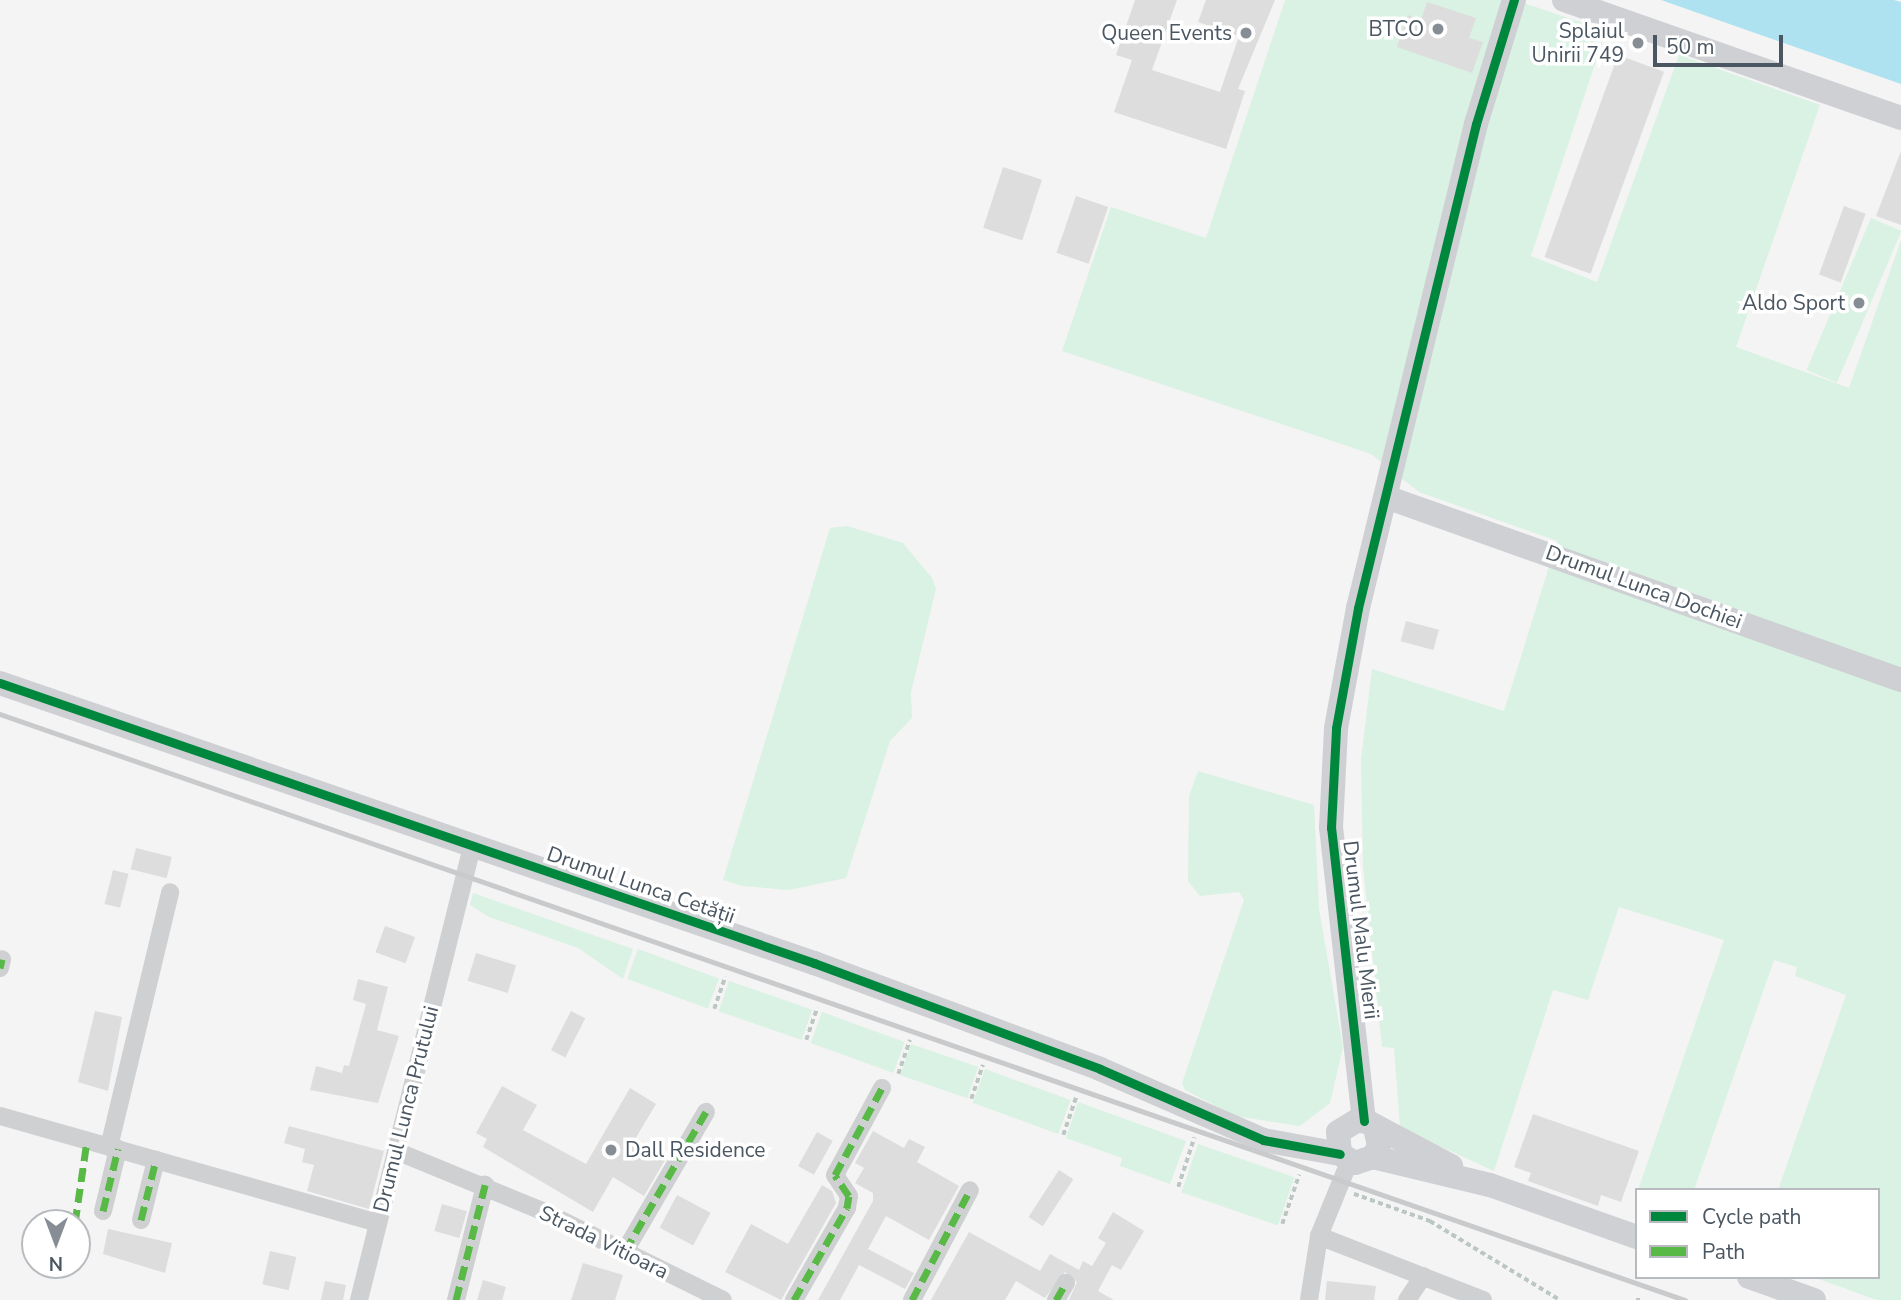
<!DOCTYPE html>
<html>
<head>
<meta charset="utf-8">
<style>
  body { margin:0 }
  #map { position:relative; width:1901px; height:1300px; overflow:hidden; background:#f4f4f4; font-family:"Nunito Sans",sans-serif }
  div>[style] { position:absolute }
  .green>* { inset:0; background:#d9f2e3; transform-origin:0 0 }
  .water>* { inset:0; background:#aee2f0 }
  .building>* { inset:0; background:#ddddde; transform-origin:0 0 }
  .path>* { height:3.5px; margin-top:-1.75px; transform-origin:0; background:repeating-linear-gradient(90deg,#bcc7c4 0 5px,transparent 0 8.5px) }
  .street>* { height:18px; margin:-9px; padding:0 9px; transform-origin:9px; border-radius:9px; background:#ced0d2 }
  .secondary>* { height:24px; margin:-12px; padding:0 12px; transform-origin:12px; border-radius:12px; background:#ced0d4 }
  .rail>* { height:5px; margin:-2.5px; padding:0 2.5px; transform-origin:2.5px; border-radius:2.5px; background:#c9cacc }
  .quiet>* { height:7px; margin-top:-3.5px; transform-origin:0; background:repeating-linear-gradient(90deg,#58b947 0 14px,transparent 0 21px) }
  .cycleway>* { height:9px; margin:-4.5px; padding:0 4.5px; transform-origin:4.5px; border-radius:4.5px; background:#00873e }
  .dots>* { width:19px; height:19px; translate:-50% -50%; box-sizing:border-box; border:4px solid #fff; border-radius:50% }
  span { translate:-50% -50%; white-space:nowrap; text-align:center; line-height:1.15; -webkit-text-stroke:7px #fff; paint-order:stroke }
  .poi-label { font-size:21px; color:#4a5661 }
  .right { translate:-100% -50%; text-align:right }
  .left { translate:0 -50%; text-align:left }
  .street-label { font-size:21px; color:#4a5661 }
  .legend { position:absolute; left:1635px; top:1188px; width:245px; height:91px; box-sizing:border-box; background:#fff; border:2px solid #b7bbc0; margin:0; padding:9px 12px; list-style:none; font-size:21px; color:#4a5661 }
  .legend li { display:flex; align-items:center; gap:14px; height:35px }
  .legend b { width:35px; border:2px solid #b7bbc0 }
  .north { position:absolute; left:21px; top:1209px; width:70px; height:70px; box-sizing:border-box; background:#fff; border:2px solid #b7bbc0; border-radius:50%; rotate:180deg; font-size:19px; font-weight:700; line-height:28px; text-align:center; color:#4a5661 }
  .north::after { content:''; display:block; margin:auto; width:24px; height:32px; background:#868d94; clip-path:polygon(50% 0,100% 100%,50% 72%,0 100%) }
  .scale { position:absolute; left:1653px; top:35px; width:130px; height:32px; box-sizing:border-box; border:4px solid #4a5661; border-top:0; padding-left:9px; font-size:21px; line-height:24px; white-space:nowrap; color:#4a5661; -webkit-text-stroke:5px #fff; paint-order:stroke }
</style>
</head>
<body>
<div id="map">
  <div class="green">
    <div style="clip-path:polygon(1285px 0,1515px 0,1606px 31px,1531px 256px,1597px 282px,1679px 55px,1820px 105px,1736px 347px,1849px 388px,1901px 240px,1901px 1300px,1877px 1300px,1813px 1277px,1878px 1277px,1878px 1190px,1778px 1190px,1846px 995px,1795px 976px,1797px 967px,1774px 960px,1694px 1190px,1638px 1190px,1724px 940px,1619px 907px,1588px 1000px,1553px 990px,1494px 1171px,1400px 1128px,1394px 1048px,1382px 1047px,1363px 867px,1361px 760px,1372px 669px,1504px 711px,1557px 541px,1419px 492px,1371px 454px,1062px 351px,1111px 207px,1206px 238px)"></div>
    <div style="left:1871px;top:218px;width:33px;height:165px;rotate:23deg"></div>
    <div style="clip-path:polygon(847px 526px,903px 543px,932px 578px,936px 589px,911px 692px,912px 718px,890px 741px,846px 878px,789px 890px,742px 886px,723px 880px,830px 528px)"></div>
    <div style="clip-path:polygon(1198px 771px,1314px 805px,1319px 909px,1343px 1047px,1330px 1103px,1300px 1126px,1235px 1116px,1185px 1090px,1182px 1083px,1244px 900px,1239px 892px,1200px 896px,1188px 881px,1189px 796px)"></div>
    <div style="clip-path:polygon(473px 893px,633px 949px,623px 979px,578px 948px,489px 917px,470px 905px)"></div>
    <div style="left:638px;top:949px;width:86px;height:32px;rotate:20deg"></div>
    <div style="left:729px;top:981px;width:88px;height:32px;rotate:19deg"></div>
    <div style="left:822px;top:1012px;width:88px;height:33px;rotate:20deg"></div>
    <div style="left:911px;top:1044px;width:71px;height:33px;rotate:19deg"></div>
    <div style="left:985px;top:1069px;width:91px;height:36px;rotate:20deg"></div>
    <div style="clip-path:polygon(1078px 1102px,1186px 1141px,1170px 1184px,1120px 1166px,1122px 1158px,1066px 1138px)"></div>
    <div style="left:1198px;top:1144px;width:102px;height:51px;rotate:19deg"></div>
  </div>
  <div class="water">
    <div style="clip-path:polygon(1661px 0,1894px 0,1901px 2px,1901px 84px)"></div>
  </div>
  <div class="building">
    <div style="clip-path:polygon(1135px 0,1177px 0,1152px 70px,1220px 92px,1239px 36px,1198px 22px,1206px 0,1275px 0,1238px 89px,1245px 91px,1226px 149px,1114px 112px,1132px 60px,1116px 55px)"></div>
    <div style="clip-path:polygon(1427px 2px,1476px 18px,1469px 38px,1483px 42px,1472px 73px,1397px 47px,1408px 15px,1421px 20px)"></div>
    <div style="left:1618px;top:55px;width:49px;height:215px;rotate:20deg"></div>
    <div style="clip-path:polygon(1901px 151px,1901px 225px,1876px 216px)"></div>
    <div style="left:1003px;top:167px;width:41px;height:64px;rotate:18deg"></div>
    <div style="left:1076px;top:196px;width:34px;height:60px;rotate:19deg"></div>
    <div style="left:1844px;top:206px;width:23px;height:73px;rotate:20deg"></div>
    <div style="left:1406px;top:621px;width:34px;height:21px;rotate:15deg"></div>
    <div style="left:136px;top:848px;width:37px;height:22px;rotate:14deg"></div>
    <div style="left:113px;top:870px;width:16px;height:35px;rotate:14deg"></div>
    <div style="left:385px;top:926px;width:32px;height:28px;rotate:20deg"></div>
    <div style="left:476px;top:953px;width:42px;height:29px;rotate:17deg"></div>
    <div style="clip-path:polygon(358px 979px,388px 987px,377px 1030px,399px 1036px,378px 1103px,310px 1090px,316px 1066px,342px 1073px,344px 1065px,349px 1066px,366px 1004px,353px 1000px)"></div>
    <div style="clip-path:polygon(95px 1011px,122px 1017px,108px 1091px,78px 1082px)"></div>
    <div style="left:571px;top:1011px;width:16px;height:44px;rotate:27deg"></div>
    <div style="clip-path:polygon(502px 1086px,537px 1105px,523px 1130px,586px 1164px,630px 1088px,656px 1104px,634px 1141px,665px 1160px,644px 1196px,613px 1177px,593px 1212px,483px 1147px,487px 1139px,476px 1133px)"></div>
    <div style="clip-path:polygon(1533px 1114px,1639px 1151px,1621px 1202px,1601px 1195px,1598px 1206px,1528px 1181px,1531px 1173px,1514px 1167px)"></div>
    <div style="clip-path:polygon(289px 1126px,384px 1151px,369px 1209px,307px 1191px,314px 1165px,302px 1162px,305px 1149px,284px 1143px)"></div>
    <div style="clip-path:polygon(873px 1131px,904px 1148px,909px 1139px,925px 1147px,917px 1162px,959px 1186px,929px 1240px,886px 1216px,868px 1249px,914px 1273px,905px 1289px,859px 1265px,840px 1300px,818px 1300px,873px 1201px,873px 1193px,855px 1183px,864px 1168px,855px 1163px)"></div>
    <div style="left:817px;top:1132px;width:18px;height:39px;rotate:29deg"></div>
    <div style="left:1059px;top:1170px;width:17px;height:56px;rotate:33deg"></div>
    <div style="clip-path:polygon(822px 1185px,832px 1191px,836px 1203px,781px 1300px,725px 1272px,751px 1224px,788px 1244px)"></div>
    <div style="left:677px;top:1195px;width:38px;height:37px;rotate:28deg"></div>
    <div style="left:442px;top:1204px;width:26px;height:28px;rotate:16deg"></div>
    <div style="clip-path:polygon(1113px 1212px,1144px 1231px,1121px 1270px,1112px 1265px,1098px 1291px,1114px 1300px,1069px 1300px,1077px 1282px,1065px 1272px,1045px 1298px,1016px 1281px,1005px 1300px,931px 1300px,969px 1232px,1040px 1271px,1050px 1254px,1079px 1270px,1083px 1261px,1092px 1266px,1106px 1243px,1098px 1238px)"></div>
    <div style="clip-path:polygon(108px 1229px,172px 1243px,165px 1273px,103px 1254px)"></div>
    <div style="left:270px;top:1251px;width:27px;height:34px;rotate:13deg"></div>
    <div style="clip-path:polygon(583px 1263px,623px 1275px,615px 1300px,571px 1300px)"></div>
    <div style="clip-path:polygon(483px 1280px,506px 1287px,502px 1300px,477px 1300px)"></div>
    <div style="clip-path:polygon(325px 1281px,346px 1285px,343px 1300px,321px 1300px)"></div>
    <div style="clip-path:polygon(1327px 1281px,1376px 1286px,1374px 1300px,1325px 1300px)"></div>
  </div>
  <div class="path">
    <div style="left:714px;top:1009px;width:34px;rotate:-71deg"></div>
    <div style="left:806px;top:1040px;width:34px;rotate:-71deg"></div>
    <div style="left:898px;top:1074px;width:36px;rotate:-71deg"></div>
    <div style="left:971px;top:1099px;width:36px;rotate:-71deg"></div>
    <div style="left:1063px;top:1135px;width:40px;rotate:-71.1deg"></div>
    <div style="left:1178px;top:1187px;width:52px;rotate:-71.9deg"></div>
    <div style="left:1354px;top:1194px;width:81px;rotate:19.6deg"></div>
    <div style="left:1430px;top:1221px;width:152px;rotate:31.3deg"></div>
    <div style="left:1282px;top:1224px;width:52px;rotate:-70.9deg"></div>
    <div style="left:1636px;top:1300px;width:4px"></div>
  </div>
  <div class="street">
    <div style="left:0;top:968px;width:9px;rotate:-77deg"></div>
    <div style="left:0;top:1116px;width:393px;rotate:15.8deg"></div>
    <div style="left:109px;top:1147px;width:262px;rotate:-76.5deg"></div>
    <div style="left:396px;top:1151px;width:163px;rotate:22.3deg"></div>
    <div style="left:547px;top:1213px;width:196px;rotate:26.3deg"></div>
    <div style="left:103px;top:1211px;width:64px;rotate:-76.4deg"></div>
    <div style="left:141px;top:1220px;width:62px;rotate:-76deg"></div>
    <div style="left:1319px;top:1236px;width:176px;rotate:21.3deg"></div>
    <div style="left:625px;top:1251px;width:161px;rotate:-59.8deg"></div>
    <div style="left:359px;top:1300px;width:468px;rotate:-76deg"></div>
    <div style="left:456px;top:1300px;width:119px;rotate:-75.8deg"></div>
    <div style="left:794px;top:1300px;width:106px;rotate:-60.1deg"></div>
    <div style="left:847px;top:1208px;width:12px;rotate:-81deg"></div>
    <div style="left:849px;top:1196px;width:25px;rotate:-124deg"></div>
    <div style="left:835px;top:1175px;width:99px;rotate:-61.6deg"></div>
    <div style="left:912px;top:1300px;width:124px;rotate:-62.2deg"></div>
    <div style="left:1056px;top:1300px;width:20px;rotate:-60deg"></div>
    <div style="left:1309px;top:1300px;width:65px;rotate:-81.1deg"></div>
    <div style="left:1319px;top:1236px;width:80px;rotate:-67.9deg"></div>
    <div style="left:1407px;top:1300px;width:29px;rotate:-56deg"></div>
  </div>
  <div class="secondary">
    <div style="left:1564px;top:0;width:357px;rotate:19.3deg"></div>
    <div style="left:1386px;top:497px;width:547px;rotate:19.56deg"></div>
    <div style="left:0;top:683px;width:861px;rotate:18.98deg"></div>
    <div style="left:814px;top:963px;width:305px;rotate:20.3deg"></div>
    <div style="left:1100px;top:1069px;width:178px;rotate:23.5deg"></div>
    <div style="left:1263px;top:1140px;width:78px;rotate:10.3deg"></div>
    <div style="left:1364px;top:1121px;width:295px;rotate:-96.4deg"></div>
    <div style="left:1331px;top:828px;width:100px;rotate:-87.1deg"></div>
    <div style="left:1336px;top:728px;width:122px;rotate:-79.6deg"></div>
    <div style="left:1358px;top:608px;width:498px;rotate:-76.3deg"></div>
    <div style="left:1476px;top:124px;width:130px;rotate:-73deg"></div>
    <div style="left:1375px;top:1128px;width:18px;rotate:77deg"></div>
    <div style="left:1379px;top:1146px;width:13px;rotate:119deg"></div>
    <div style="left:1373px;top:1157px;width:19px;rotate:162deg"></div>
    <div style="left:1355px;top:1163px;width:17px;rotate:-149deg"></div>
    <div style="left:1340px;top:1154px;width:22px;rotate:-95deg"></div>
    <div style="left:1338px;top:1132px;width:23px;rotate:-31deg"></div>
    <div style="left:1358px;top:1120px;width:12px;rotate:14deg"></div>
    <div style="left:1370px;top:1123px;width:92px;rotate:28deg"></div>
    <div style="left:1373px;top:1157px;width:120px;rotate:13.5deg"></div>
    <div style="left:1490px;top:1185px;width:156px;rotate:19.5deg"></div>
    <div style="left:1749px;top:1277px;width:69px;rotate:19.5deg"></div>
  </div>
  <div class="rail">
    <div style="left:0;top:714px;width:1784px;rotate:19.18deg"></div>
  </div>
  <div class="quiet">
    <div style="left:0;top:968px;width:9px;rotate:-77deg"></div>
    <div style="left:103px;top:1211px;width:64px;rotate:-76.4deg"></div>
    <div style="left:141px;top:1220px;width:62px;rotate:-76deg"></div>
    <div style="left:75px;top:1223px;width:83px;rotate:-81.7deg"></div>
    <div style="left:625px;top:1251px;width:161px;rotate:-59.8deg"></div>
    <div style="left:456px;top:1300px;width:119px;rotate:-75.8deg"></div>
    <div style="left:794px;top:1300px;width:106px;rotate:-60.1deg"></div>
    <div style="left:847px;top:1208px;width:12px;rotate:-81deg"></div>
    <div style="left:849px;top:1196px;width:25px;rotate:-124deg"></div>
    <div style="left:835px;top:1175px;width:99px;rotate:-61.6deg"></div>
    <div style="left:912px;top:1300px;width:124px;rotate:-62.2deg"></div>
    <div style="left:1056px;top:1300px;width:20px;rotate:-60deg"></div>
  </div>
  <div class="cycleway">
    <div style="left:0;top:683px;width:861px;rotate:18.98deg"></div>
    <div style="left:814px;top:963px;width:305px;rotate:20.3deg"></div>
    <div style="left:1100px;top:1069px;width:178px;rotate:23.5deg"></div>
    <div style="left:1263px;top:1140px;width:78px;rotate:10.3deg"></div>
    <div style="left:1364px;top:1121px;width:295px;rotate:-96.4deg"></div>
    <div style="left:1331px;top:828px;width:100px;rotate:-87.1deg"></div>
    <div style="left:1336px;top:728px;width:122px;rotate:-79.6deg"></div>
    <div style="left:1358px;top:608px;width:498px;rotate:-76.3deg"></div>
    <div style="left:1476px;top:124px;width:130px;rotate:-73deg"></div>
  </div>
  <div class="dots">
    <div style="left:1438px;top:29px;background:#868d94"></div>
    <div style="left:1246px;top:33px;background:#868d94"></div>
    <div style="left:1638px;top:43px;background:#868d94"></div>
    <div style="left:1859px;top:303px;background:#868d94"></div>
    <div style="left:611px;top:1150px;background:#868d94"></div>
  </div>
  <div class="poi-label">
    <span class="right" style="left:1424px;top:29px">BTCO</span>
    <span class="right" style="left:1624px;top:43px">Splaiul<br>Unirii 749</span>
    <span class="right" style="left:1232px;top:33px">Queen Events</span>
    <span class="right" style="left:1845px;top:303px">Aldo Sport</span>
    <span class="left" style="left:625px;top:1150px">Dall Residence</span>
  </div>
  <div class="street-label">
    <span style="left:1644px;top:587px;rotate:20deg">Drumul Lunca Dochiei</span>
    <span style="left:641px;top:885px;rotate:19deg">Drumul Lunca Cetății</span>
    <span style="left:1361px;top:930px;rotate:83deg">Drumul Malu Mierii</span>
    <span style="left:406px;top:1109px;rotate:-76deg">Drumul Lunca Prutului</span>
    <span style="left:604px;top:1242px;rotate:26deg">Strada Vitioara</span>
  </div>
  <ul class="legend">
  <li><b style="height:9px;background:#00873e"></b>Cycle path</li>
  <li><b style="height:9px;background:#58b947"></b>Path</li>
  </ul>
  <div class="north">N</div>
  <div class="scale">50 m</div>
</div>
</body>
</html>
